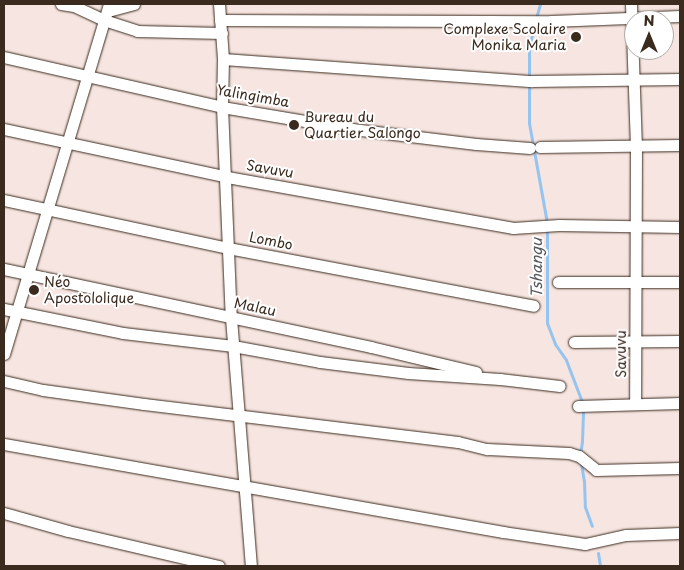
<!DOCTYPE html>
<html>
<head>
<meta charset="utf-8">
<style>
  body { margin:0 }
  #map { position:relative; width:684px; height:570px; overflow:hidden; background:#f6e5e0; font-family:"Playpen Sans",sans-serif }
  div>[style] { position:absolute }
  .stream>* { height:3px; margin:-1.5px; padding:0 1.5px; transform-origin:1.5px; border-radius:1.5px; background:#96c4f0 }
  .roads { filter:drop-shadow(0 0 1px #3b2a1e) drop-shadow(0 0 1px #3b2a1e) }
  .street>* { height:11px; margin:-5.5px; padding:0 5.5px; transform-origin:5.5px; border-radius:5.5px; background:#fff }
  .dots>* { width:14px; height:14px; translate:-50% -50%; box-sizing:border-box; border:2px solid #fff; border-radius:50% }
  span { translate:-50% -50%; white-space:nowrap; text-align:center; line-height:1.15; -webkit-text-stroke:4px #fff; paint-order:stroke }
  .poi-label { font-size:14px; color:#3b2a1e }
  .right { translate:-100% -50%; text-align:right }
  .left { translate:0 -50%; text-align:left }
  .street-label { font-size:14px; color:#3b2a1e }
  .water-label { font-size:15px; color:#56585d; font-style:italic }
  .frame { position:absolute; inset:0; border:5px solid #3b2a1e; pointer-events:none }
  .north { position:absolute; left:624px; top:10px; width:50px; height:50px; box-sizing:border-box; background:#fff; border:1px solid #b1aaa5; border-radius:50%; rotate:0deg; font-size:14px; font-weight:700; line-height:20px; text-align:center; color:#3b2a1e }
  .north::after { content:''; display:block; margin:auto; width:18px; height:22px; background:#3b2a1e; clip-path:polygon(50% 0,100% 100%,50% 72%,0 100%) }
</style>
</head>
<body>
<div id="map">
  <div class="stream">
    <div style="left:536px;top:18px;width:15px;rotate:-74deg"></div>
    <div style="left:535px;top:24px;width:23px;rotate:105deg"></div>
    <div style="left:529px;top:46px;width:77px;rotate:90deg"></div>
    <div style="left:529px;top:123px;width:102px;rotate:79.8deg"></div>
    <div style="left:547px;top:229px;width:94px;rotate:90deg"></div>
    <div style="left:547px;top:323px;width:22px;rotate:69deg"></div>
    <div style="left:555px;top:344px;width:19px;rotate:55deg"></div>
    <div style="left:566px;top:360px;width:45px;rotate:69.1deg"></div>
    <div style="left:580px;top:454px;width:13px;rotate:-81deg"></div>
    <div style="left:582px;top:441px;width:33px;rotate:-88deg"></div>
    <div style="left:581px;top:463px;width:18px;rotate:81deg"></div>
    <div style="left:584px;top:481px;width:26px;rotate:88deg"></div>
    <div style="left:585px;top:507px;width:20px;rotate:70deg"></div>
    <div style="left:598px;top:553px;width:13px;rotate:81deg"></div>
  </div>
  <div class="roads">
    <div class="street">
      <div style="left:61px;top:4px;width:13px;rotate:9deg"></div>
      <div style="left:74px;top:6px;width:33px;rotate:25deg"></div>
      <div style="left:104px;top:20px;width:35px;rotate:18deg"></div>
      <div style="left:137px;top:31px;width:85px;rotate:1.3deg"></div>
      <div style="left:219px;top:4px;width:55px;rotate:85.8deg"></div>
      <div style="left:223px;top:59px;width:48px;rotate:91.2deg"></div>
      <div style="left:222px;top:107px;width:211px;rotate:87.6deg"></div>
      <div style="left:231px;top:318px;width:249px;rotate:85.4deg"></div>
      <div style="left:631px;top:4px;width:141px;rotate:88deg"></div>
      <div style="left:636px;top:145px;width:259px;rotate:90.2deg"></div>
      <div style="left:108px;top:11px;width:27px;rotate:-15deg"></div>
      <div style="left:220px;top:20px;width:331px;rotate:0.2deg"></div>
      <div style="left:551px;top:21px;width:129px;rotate:-2.2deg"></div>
      <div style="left:4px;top:57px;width:224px;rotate:12.9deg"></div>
      <div style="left:222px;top:107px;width:132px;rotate:9.6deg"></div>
      <div style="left:352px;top:129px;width:125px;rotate:6.9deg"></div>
      <div style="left:476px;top:144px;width:54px;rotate:4.2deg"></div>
      <div style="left:223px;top:59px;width:310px;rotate:4.1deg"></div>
      <div style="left:532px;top:81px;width:148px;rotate:-0.8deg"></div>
      <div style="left:4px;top:129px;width:228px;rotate:12.1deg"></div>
      <div style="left:227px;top:177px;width:291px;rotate:10.1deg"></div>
      <div style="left:513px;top:228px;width:46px;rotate:-3.7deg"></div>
      <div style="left:559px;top:225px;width:121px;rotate:0.9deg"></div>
      <div style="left:540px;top:147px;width:140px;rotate:-0.8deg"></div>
      <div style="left:4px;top:200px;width:229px;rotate:12.1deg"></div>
      <div style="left:228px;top:248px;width:311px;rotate:10.7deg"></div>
      <div style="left:4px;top:269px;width:375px;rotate:12deg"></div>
      <div style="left:371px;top:347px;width:108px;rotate:13.4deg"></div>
      <div style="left:558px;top:282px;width:122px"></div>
      <div style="left:4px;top:309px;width:121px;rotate:11.4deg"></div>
      <div style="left:123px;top:333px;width:111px;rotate:6.7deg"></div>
      <div style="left:233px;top:346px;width:88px;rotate:10.4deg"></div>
      <div style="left:320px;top:362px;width:89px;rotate:7.1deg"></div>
      <div style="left:408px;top:373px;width:92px;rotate:3.7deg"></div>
      <div style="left:500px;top:379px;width:60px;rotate:6.7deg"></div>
      <div style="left:574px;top:342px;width:106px;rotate:-0.5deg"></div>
      <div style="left:4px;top:354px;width:365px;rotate:-73.3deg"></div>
      <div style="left:4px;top:381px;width:40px;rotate:13deg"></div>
      <div style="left:43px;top:390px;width:102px;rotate:7.9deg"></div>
      <div style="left:144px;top:404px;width:316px;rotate:6.9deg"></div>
      <div style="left:458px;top:442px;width:30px;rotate:14deg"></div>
      <div style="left:487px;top:449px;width:82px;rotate:2.8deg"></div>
      <div style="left:569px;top:453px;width:10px;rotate:17deg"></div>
      <div style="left:579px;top:456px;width:22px;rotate:39deg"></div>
      <div style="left:596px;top:470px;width:84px;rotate:-1.4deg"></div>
      <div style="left:578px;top:406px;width:102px;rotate:-1.7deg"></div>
      <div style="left:4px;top:444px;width:507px;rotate:10deg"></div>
      <div style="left:503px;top:532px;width:83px;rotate:8.3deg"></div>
      <div style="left:585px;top:544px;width:42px;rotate:-12.4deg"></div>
      <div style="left:626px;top:535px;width:54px;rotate:-2.1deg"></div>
      <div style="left:4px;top:513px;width:66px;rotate:15.7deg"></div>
      <div style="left:68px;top:531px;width:155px;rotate:13.1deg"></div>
    </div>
  </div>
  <div class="dots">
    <div style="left:576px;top:37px;background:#3b2a1e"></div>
    <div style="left:294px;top:125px;background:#3b2a1e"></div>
    <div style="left:34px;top:290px;background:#3b2a1e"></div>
  </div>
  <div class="poi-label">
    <span class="right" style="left:566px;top:37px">Complexe Scolaire<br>Monika Maria</span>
    <span class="left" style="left:304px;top:125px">Bureau du<br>Quartier Salongo</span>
    <span class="left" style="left:44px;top:290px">Néo<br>Apostololique</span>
  </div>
  <div class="street-label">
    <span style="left:253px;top:96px;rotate:10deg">Yalingimba</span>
    <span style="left:270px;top:169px;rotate:10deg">Savuvu</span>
    <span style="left:271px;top:241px;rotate:11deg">Lombo</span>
    <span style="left:255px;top:307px;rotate:12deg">Malau</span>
    <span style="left:621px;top:354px;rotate:-90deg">Savuvu</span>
  </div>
  <div class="water-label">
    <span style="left:536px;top:268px;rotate:-90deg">Tshangu</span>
  </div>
  <div class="frame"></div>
  <div class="north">N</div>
</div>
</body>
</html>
